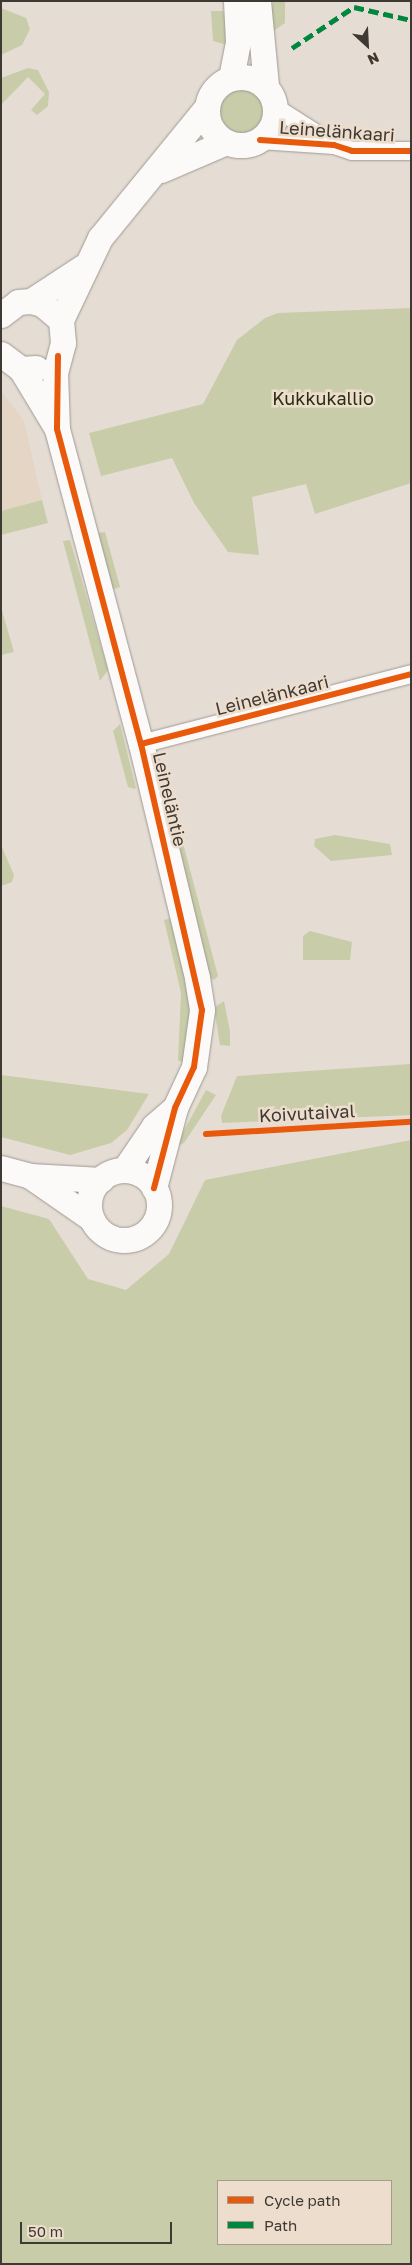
<!DOCTYPE html>
<html>
<head>
<meta charset="utf-8">
<style>
  body { margin:0 }
  #map { position:relative; width:412px; height:2265px; overflow:hidden; background:#e5ddd4; font-family:"Golos Text",sans-serif }
  div>[style] { position:absolute }
  .built>* { inset:0; background:#e4d5c5 }
  .green>* { inset:0; background:#c8cca9 }
  .round { border-radius:50% }
  .roads { filter:drop-shadow(0 0 1px #9f9993) drop-shadow(0 0 1px #9f9993) }
  .street>* { height:18px; margin:-9px; padding:0 9px; transform-origin:9px; border-radius:9px; background:#fbfaf9 }
  .secondary>* { height:25px; margin:-12.5px; padding:0 12.5px; transform-origin:12.5px; border-radius:12.5px; background:#fbfaf9 }
  .secondary>.ring { margin:-12.5px; padding:0; box-sizing:content-box; background:none; border:25px solid #fbfaf9; border-radius:50% }
  .quiet>* { height:5px; margin-top:-2.5px; transform-origin:0; background:repeating-linear-gradient(90deg,#00873e 0 10px,transparent 0 15px) }
  .cycleway>* { height:6px; margin:-3px; padding:0 3px; transform-origin:3px; border-radius:3px; background:#e8590c }
  span { translate:-50% -50%; white-space:nowrap; text-align:center; line-height:1.15; -webkit-text-stroke:5px #ecddcd; paint-order:stroke }
  .street-label { font-size:18px; color:#3f3933 }
  .park-label { font-size:18px; color:#282f0f }
  .frame { position:absolute; inset:0; border:2px solid #3f3933; pointer-events:none }
  .legend { position:absolute; left:217px; top:2180px; width:175px; height:65px; box-sizing:border-box; background:#ecddcd; border:1px solid #a79b8f; margin:0; padding:6px 9px; list-style:none; font-size:15px; color:#3f3933 }
  .legend li { display:flex; align-items:center; gap:10px; height:25px }
  .legend b { width:25px; border:1px solid #a79b8f }
  .north { position:absolute; left:342px; top:20px; width:50px; height:50px; -webkit-text-stroke:4px #ecddcd; paint-order:stroke; rotate:155deg; font-size:14px; font-weight:700; line-height:20px; text-align:center; color:#3f3933 }
  .north::after { content:''; display:block; margin:auto; width:18px; height:22px; background:#3f3933; clip-path:polygon(50% 0,100% 100%,50% 72%,0 100%) }
  .scale { position:absolute; left:20px; top:2222px; width:152px; height:22px; box-sizing:border-box; border:2px solid #3f3933; border-top:0; padding-left:6px; font-size:15px; line-height:18px; white-space:nowrap; color:#3f3933; -webkit-text-stroke:4px #ecddcd; paint-order:stroke }
</style>
</head>
<body>
<div id="map">
  <div class="built">
    <div style="clip-path:polygon(1px 390px,24px 421px,42px 500px,1px 511px)"></div>
  </div>
  <div class="green">
    <div style="clip-path:polygon(273px 1px,285px 1px,285px 23px,268px 35px)"></div>
    <div style="clip-path:polygon(1px 8px,26px 18px,30px 29px,22px 45px,1px 55px)"></div>
    <div style="clip-path:polygon(211px 11px,223px 11px,231px 46px,213px 41px)"></div>
    <div style="clip-path:polygon(28px 68px,38px 70px,49px 92px,48px 106px,37px 115px,31px 110px,45px 94px,28px 77px,1px 105px,1px 78px)"></div>
    <div class="round" style="left:220px;top:89px;width:44px;height:44px"></div>
    <div style="clip-path:polygon(411px 308px,411px 483px,315px 514px,306px 484px,252px 497px,259px 555px,228px 552px,194px 503px,172px 458px,101px 476px,89px 433px,203px 404px,237px 340px,265px 318px,278px 313px)"></div>
    <div style="clip-path:polygon(42px 500px,48px 523px,1px 535px,1px 511px)"></div>
    <div style="clip-path:polygon(105px 532px,120px 587px,110px 590px,98px 533px)"></div>
    <div style="clip-path:polygon(70px 540px,108px 670px,100px 681px,63px 541px)"></div>
    <div style="clip-path:polygon(1px 607px,14px 652px,1px 655px)"></div>
    <div style="clip-path:polygon(120px 724px,136px 788px,134px 789px,128px 787px,113px 731px)"></div>
    <div style="clip-path:polygon(178px 824px,218px 976px,214px 980px,207px 976px,176px 847px,172px 826px)"></div>
    <div style="clip-path:polygon(335px 835px,390px 844px,392px 855px,331px 861px,314px 846px,315px 839px)"></div>
    <div style="clip-path:polygon(1px 845px,14px 875px,12px 882px,1px 886px)"></div>
    <div style="clip-path:polygon(172px 918px,187px 979px,190px 1019px,184px 1063px,178px 1060px,181px 993px,164px 920px)"></div>
    <div style="clip-path:polygon(310px 931px,352px 942px,350px 960px,303px 960px,303px 936px)"></div>
    <div style="clip-path:polygon(224px 1001px,230px 1031px,230px 1046px,220px 1045px,214px 1008px)"></div>
    <div style="clip-path:polygon(411px 1064px,411px 1115px,222px 1123px,221px 1116px,237px 1076px)"></div>
    <div style="clip-path:polygon(1px 1075px,149px 1094px,127px 1130px,111px 1143px,70px 1155px,1px 1137px)"></div>
    <div style="clip-path:polygon(206px 1090px,216px 1095px,184px 1143px,175px 1147px)"></div>
    <div style="clip-path:polygon(evenodd,411px 1140px,411px 2264px,1px 2264px,1px 1206px,49px 1219px,88px 1279px,126px 1290px,169px 1254px,205px 1180px,411px 1140px,218px 2181px,391px 2181px,391px 2244px,218px 2244px,218px 2181px)"></div>
  </div>
  <div class="roads">
    <div class="street">
      <div style="left:276px;top:108px;width:69px;rotate:32.5deg"></div>
      <div style="left:260px;top:140px;width:74px;rotate:3.9deg"></div>
      <div style="left:334px;top:145px;width:19px;rotate:18deg"></div>
      <div style="left:352px;top:151px;width:59px"></div>
      <div style="left:141px;top:744px;width:279px;rotate:-14.5deg"></div>
    </div>
    <div class="secondary">
      <div style="left:258px;top:1px;width:85px;rotate:84.6deg"></div>
      <div class="ring" style="left:207px;top:77px;width:43px;height:43px"></div>
      <div style="left:231px;top:78px;width:37px;rotate:-79deg"></div>
      <div style="left:238px;top:42px;width:41px;rotate:-92.8deg"></div>
      <div style="left:161px;top:170px;width:71px;rotate:-23.3deg"></div>
      <div style="left:31px;top:301px;width:62px;rotate:-33.2deg"></div>
      <div style="left:1px;top:315px;width:21px;rotate:-37deg"></div>
      <div style="left:18px;top:302px;width:13px;rotate:-4deg"></div>
      <div style="left:31px;top:301px;width:11px;rotate:15deg"></div>
      <div style="left:42px;top:304px;width:25px;rotate:40deg"></div>
      <div style="left:61px;top:320px;width:23px;rotate:85deg"></div>
      <div style="left:63px;top:343px;width:30px;rotate:105deg"></div>
      <div style="left:55px;top:372px;width:57px;rotate:88deg"></div>
      <div style="left:57px;top:429px;width:326px;rotate:75.1deg"></div>
      <div style="left:141px;top:744px;width:241px;rotate:76.5deg"></div>
      <div style="left:197px;top:978px;width:32px;rotate:81deg"></div>
      <div style="left:202px;top:1010px;width:58px;rotate:98deg"></div>
      <div style="left:194px;top:1067px;width:45px;rotate:114.9deg"></div>
      <div style="left:175px;top:1108px;width:83px;rotate:104.7deg"></div>
      <div style="left:61px;top:320px;width:91px;rotate:-64.6deg"></div>
      <div style="left:100px;top:238px;width:169px;rotate:-50.8deg"></div>
      <div style="left:1px;top:354px;width:25px;rotate:37deg"></div>
      <div style="left:21px;top:369px;width:15px;rotate:-4deg"></div>
      <div style="left:21px;top:369px;width:68px;rotate:58.9deg"></div>
      <div style="left:1px;top:1168px;width:30px;rotate:15deg"></div>
      <div style="left:30px;top:1176px;width:71px;rotate:3.2deg"></div>
      <div style="left:124px;top:1170px;width:53px;rotate:-55.7deg"></div>
      <div style="left:154px;top:1126px;width:28px;rotate:-41deg"></div>
      <div class="ring" style="left:89px;top:1170px;width:45px;height:45px"></div>
      <div style="left:30px;top:1176px;width:75px;rotate:34.7deg"></div>
    </div>
  </div>
  <div class="quiet">
    <div style="left:292px;top:48px;width:74px;rotate:-33.5deg"></div>
    <div style="left:354px;top:7px;width:58px;rotate:12.8deg"></div>
  </div>
  <div class="cycleway">
    <div style="left:260px;top:140px;width:74px;rotate:3.9deg"></div>
    <div style="left:334px;top:145px;width:19px;rotate:18deg"></div>
    <div style="left:352px;top:151px;width:59px"></div>
    <div style="left:58px;top:356px;width:73px;rotate:90.8deg"></div>
    <div style="left:57px;top:429px;width:326px;rotate:75.1deg"></div>
    <div style="left:141px;top:744px;width:273px;rotate:77.1deg"></div>
    <div style="left:202px;top:1010px;width:58px;rotate:98deg"></div>
    <div style="left:194px;top:1067px;width:45px;rotate:114.9deg"></div>
    <div style="left:175px;top:1108px;width:83px;rotate:104.7deg"></div>
    <div style="left:141px;top:744px;width:279px;rotate:-14.5deg"></div>
    <div style="left:206px;top:1134px;width:205px;rotate:-3.4deg"></div>
  </div>
  <div class="street-label">
    <span style="left:337px;top:131px;rotate:4deg">Leinelänkaari</span>
    <span style="left:272px;top:695px;rotate:-14deg">Leinelänkaari</span>
    <span style="left:170px;top:799px;rotate:77deg">Leineläntie</span>
    <span style="left:307px;top:1113px;rotate:-3deg">Koivutaival</span>
  </div>
  <div class="park-label">
    <span style="left:323px;top:398px">Kukkukallio</span>
  </div>
  <div class="frame"></div>
  <ul class="legend">
  <li><b style="height:6px;background:#e8590c"></b>Cycle path</li>
  <li><b style="height:6px;background:#00873e"></b>Path</li>
  </ul>
  <div class="north">N</div>
  <div class="scale">50 m</div>
</div>
</body>
</html>
